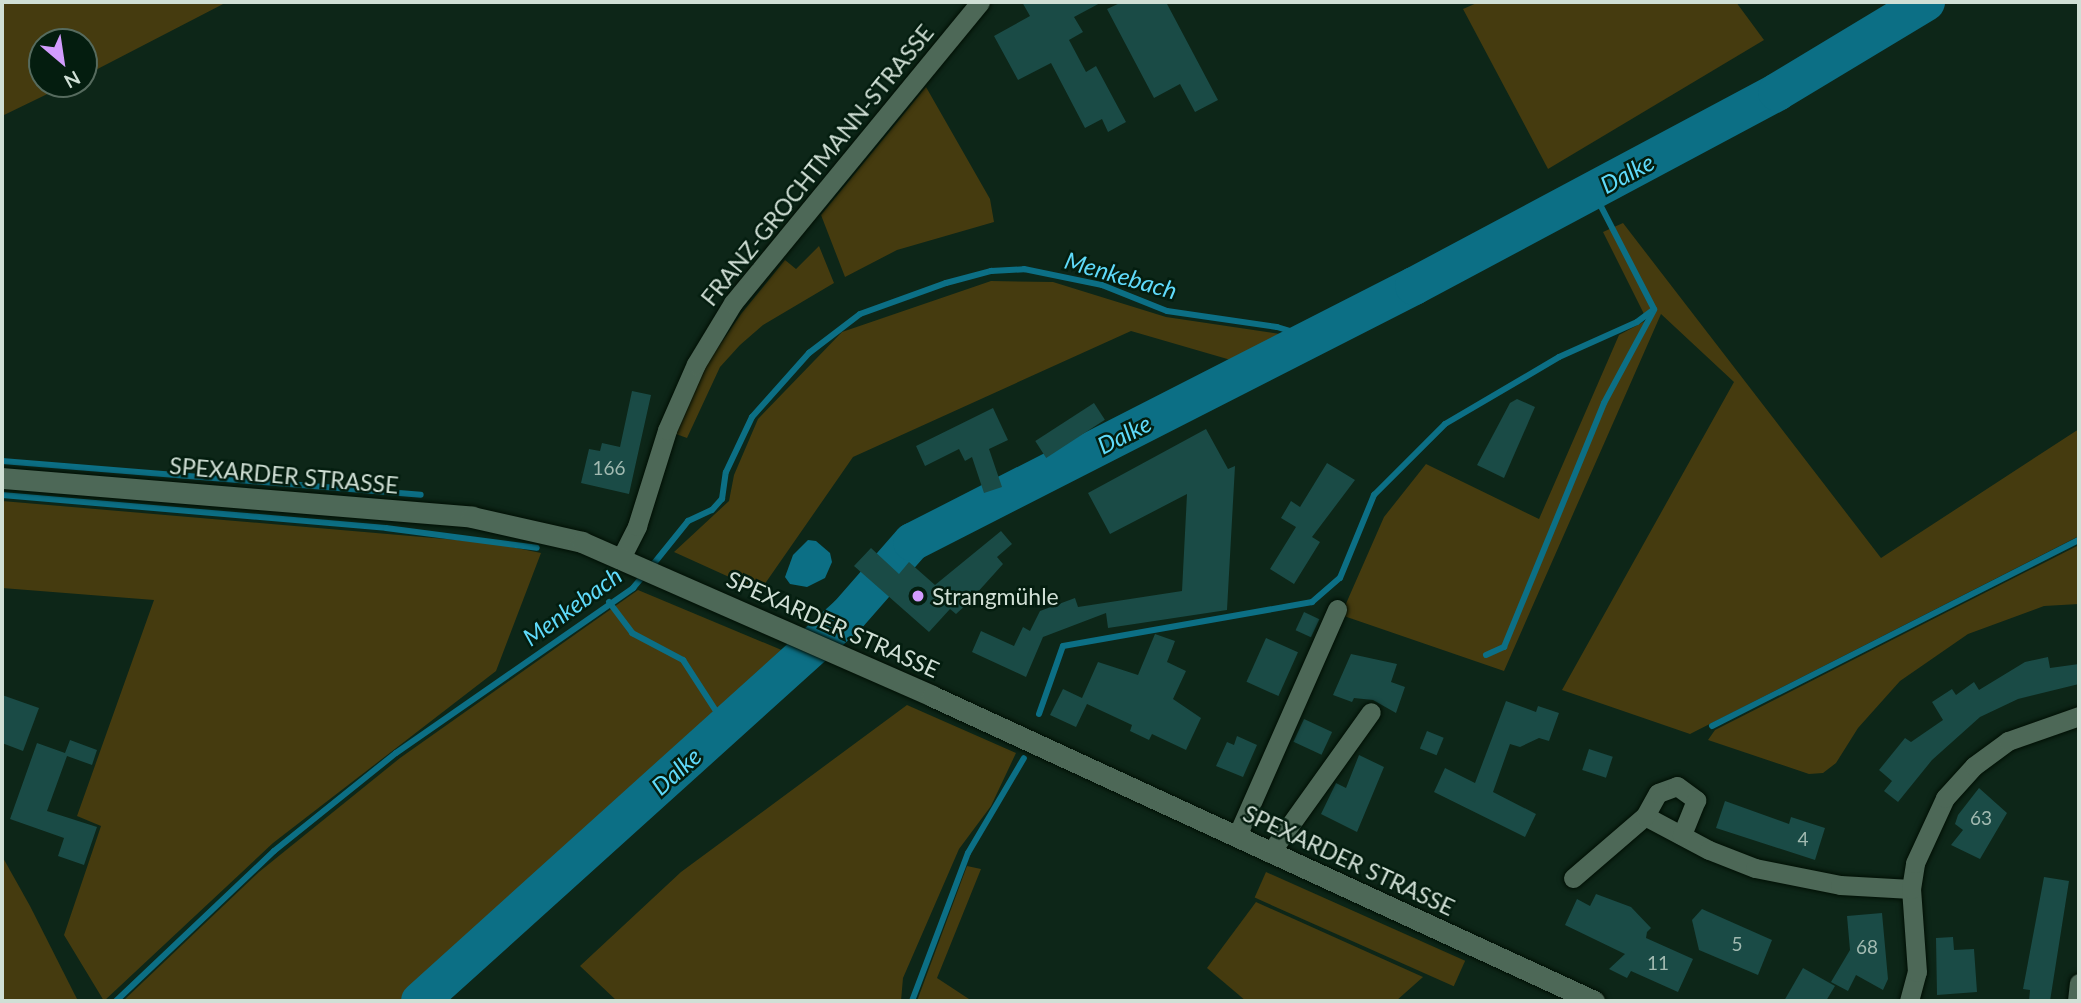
<!DOCTYPE html>
<html>
<head>
<meta charset="utf-8">
<style>
  body { margin:0 }
  #map { position:relative; width:2081px; height:1003px; overflow:hidden; background:#0d2618; font-family:Lato,sans-serif }
  div>[style] { position:absolute }
  .green>* { inset:0; background:#453b0f; transform-origin:0 0 }
  .water>* { inset:0; background:#0c6f85 }
  .stream>* { height:6px; margin:-3px; padding:0 3px; transform-origin:3px; border-radius:3px; background:#0c6f85 }
  .river>* { height:38px; margin:-19px; padding:0 19px; transform-origin:19px; border-radius:19px; background:#0c6f85 }
  .building>* { inset:0; background:#1a4b46; transform-origin:0 0 }
  .roads { filter:drop-shadow(0 0 2px #000f04) drop-shadow(0 0 2px #000f04) }
  .street>* { height:19px; margin:-9.5px; padding:0 9.5px; transform-origin:9.5px; border-radius:9.5px; background:#4d6857 }
  .secondary>* { height:21px; margin:-10.5px; padding:0 10.5px; transform-origin:10.5px; border-radius:10.5px; background:#4d6857 }
  .dots>* { width:19px; height:19px; translate:-50% -50%; box-sizing:border-box; border:4px solid #041d0f; border-radius:50% }
  span { translate:-50% -50%; white-space:nowrap; text-align:center; line-height:1.15; -webkit-text-stroke:5px #041d0f; paint-order:stroke }
  .number-label { font-size:19px; color:#a2bab1 }
  .number-label span { -webkit-text-stroke-width:0 }
  .street-label { font-size:23px; color:#d0dfd5 }
  .poi-label { font-size:23px; color:#d0dfd5 }
  .left { translate:0 -50%; text-align:left }
  .water-label { font-size:24px; color:#5fdafa; font-style:italic }
  .frame { position:absolute; inset:0; border:4px solid #d0dfd5; pointer-events:none }
  .north { position:absolute; left:28px; top:28px; width:70px; height:70px; box-sizing:border-box; background:#041d0f; border:2px solid #566b5e; border-radius:50%; rotate:151deg; font-size:19px; font-weight:700; line-height:28px; text-align:center; color:#d0dfd5 }
  .north::after { content:''; display:block; margin:auto; width:24px; height:32px; background:#d29cfd; clip-path:polygon(50% 0,100% 100%,50% 72%,0 100%) }
</style>
</head>
<body>
<div id="map">
  <div class="green">
    <div style="clip-path:polygon(2px 2px,227px 2px,84px 76px,84px 42px,42px 42px,42px 84px,68px 84px,2px 116px)"></div>
    <div style="clip-path:polygon(1479px 2px,1736px 2px,1764px 40px,1548px 169px,1463px 9px)"></div>
    <div style="clip-path:polygon(926px 87px,990px 199px,994px 222px,897px 250px,845px 277px,821px 215px)"></div>
    <div style="clip-path:polygon(1623px 223px,1881px 558px,2079px 429px,2079px 536px,1690px 734px,1562px 690px,1734px 382px,1661px 314px,1504px 671px,1341px 615px,1384px 517px,1426px 464px,1539px 519px,1619px 335px,1647px 320px,1603px 232px)"></div>
    <div style="clip-path:polygon(819px 246px,834px 283px,763px 325px,740px 345px,720px 367px,687px 438px,676px 434px,706px 365px,741px 314px,785px 260px,796px 269px)"></div>
    <div style="clip-path:polygon(991px 281px,1053px 282px,1166px 317px,1294px 336px,1248px 365px,1131px 331px,853px 457px,760px 591px,674px 552px,729px 501px,734px 475px,758px 419px,842px 332px)"></div>
    <div style="clip-path:polygon(2px 501px,492px 543px,541px 553px,496px 671px,273px 843px,104px 1001px,64px 935px,101px 826px,77px 816px,154px 600px,2px 588px)"></div>
    <div style="clip-path:polygon(2079px 545px,2079px 604px,2044px 606px,1968px 634px,1900px 681px,1858px 728px,1836px 763px,1823px 773px,1809px 774px,1708px 740px,1715px 730px)"></div>
    <div style="clip-path:polygon(638px 590px,784px 651px,403px 1001px,123px 1001px,259px 872px,400px 758px)"></div>
    <div style="clip-path:polygon(907px 705px,1016px 753px,991px 806px,959px 849px,903px 978px,901px 1001px,617px 1001px,580px 966px,681px 872px)"></div>
    <div style="clip-path:polygon(2px 856px,30px 906px,78px 1001px,2px 1001px)"></div>
    <div style="clip-path:polygon(967px 866px,981px 869px,937px 978px,972px 1001px,917px 1001px)"></div>
    <div style="left:1266px;top:872px;width:218px;height:28px;rotate:24deg"></div>
    <div style="clip-path:polygon(1256px 902px,1423px 977px,1396px 1001px,1246px 1001px,1207px 968px)"></div>
  </div>
  <div class="water">
    <div style="clip-path:polygon(808px 540px,816px 541px,830px 553px,832px 562px,825px 578px,807px 587px,790px 584px,785px 577px,793px 555px)"></div>
  </div>
  <div class="stream">
    <div style="left:2px;top:461px;width:420px;rotate:4.6deg"></div>
    <div style="left:2px;top:495px;width:385px;rotate:4.9deg"></div>
    <div style="left:386px;top:528px;width:152px;rotate:7.5deg"></div>
    <div style="left:651px;top:567px;width:59px;rotate:-51.2deg"></div>
    <div style="left:688px;top:521px;width:26px;rotate:-25deg"></div>
    <div style="left:712px;top:510px;width:15px;rotate:-48deg"></div>
    <div style="left:722px;top:499px;width:27px;rotate:-82deg"></div>
    <div style="left:726px;top:472px;width:61px;rotate:-64.7deg"></div>
    <div style="left:752px;top:417px;width:86px;rotate:-48.3deg"></div>
    <div style="left:809px;top:353px;width:64px;rotate:-37.4deg"></div>
    <div style="left:860px;top:314px;width:91px;rotate:-19.8deg"></div>
    <div style="left:946px;top:283px;width:47px;rotate:-14.9deg"></div>
    <div style="left:991px;top:271px;width:33px;rotate:-3deg"></div>
    <div style="left:1024px;top:269px;width:80px;rotate:11.6deg"></div>
    <div style="left:1102px;top:285px;width:70px;rotate:21.8deg"></div>
    <div style="left:1167px;top:311px;width:111px;rotate:8.3deg"></div>
    <div style="left:1277px;top:327px;width:39px;rotate:17deg"></div>
    <div style="left:609px;top:602px;width:39px;rotate:53deg"></div>
    <div style="left:632px;top:633px;width:58px;rotate:27.9deg"></div>
    <div style="left:683px;top:660px;width:77px;rotate:57.1deg"></div>
    <div style="left:1486px;top:655px;width:20px;rotate:-24deg"></div>
    <div style="left:1504px;top:647px;width:264px;rotate:-67.7deg"></div>
    <div style="left:1604px;top:403px;width:106px;rotate:-61.7deg"></div>
    <div style="left:1039px;top:714px;width:72px;rotate:-70.6deg"></div>
    <div style="left:1063px;top:646px;width:253px;rotate:-10deg"></div>
    <div style="left:1312px;top:602px;width:37px;rotate:-41deg"></div>
    <div style="left:1340px;top:578px;width:90px;rotate:-67.7deg"></div>
    <div style="left:1374px;top:495px;width:100px;rotate:-45deg"></div>
    <div style="left:1445px;top:424px;width:132px;rotate:-30.4deg"></div>
    <div style="left:1559px;top:357px;width:85px;rotate:-24.2deg"></div>
    <div style="left:1637px;top:322px;width:21px;rotate:-37deg"></div>
    <div style="left:1654px;top:309px;width:135px;rotate:-117.3deg"></div>
    <div style="left:1712px;top:726px;width:411px;rotate:-26.9deg"></div>
    <div style="left:116px;top:1001px;width:218px;rotate:-43.5deg"></div>
    <div style="left:274px;top:851px;width:156px;rotate:-38.8deg"></div>
    <div style="left:396px;top:753px;width:289px;rotate:-34.8deg"></div>
    <div style="left:633px;top:588px;width:17px;rotate:-50deg"></div>
    <div style="left:912px;top:1001px;width:158px;rotate:-69.3deg"></div>
    <div style="left:968px;top:853px;width:110px;rotate:-59.5deg"></div>
  </div>
  <div class="river">
    <div style="left:420px;top:1001px;width:576px;rotate:-42.05deg"></div>
    <div style="left:848px;top:615px;width:97px;rotate:-48.8deg"></div>
    <div style="left:912px;top:542px;width:564px;rotate:-27.02deg"></div>
    <div style="left:1414px;top:286px;width:412px;rotate:-28.1deg"></div>
    <div style="left:1777px;top:92px;width:174px;rotate:-31.1deg"></div>
  </div>
  <div class="building">
    <div style="clip-path:polygon(1022px 2px,1102px 2px,1074px 17px,1083px 32px,1069px 40px,1086px 72px,1096px 66px,1126px 122px,1108px 132px,1102px 119px,1085px 128px,1051px 63px,1018px 80px,994px 36px,1030px 16px)"></div>
    <div style="clip-path:polygon(1122px 2px,1166px 2px,1218px 100px,1195px 112px,1180px 84px,1154px 98px,1107px 9px)"></div>
    <div style="clip-path:polygon(632px 391px,651px 395px,629px 494px,581px 483px,589px 449px,600px 451px,602px 443px,620px 447px)"></div>
    <div style="clip-path:polygon(1517px 399px,1535px 407px,1504px 478px,1477px 465px,1510px 403px)"></div>
    <div style="left:1094px;top:403px;width:20px;height:70px;rotate:57deg"></div>
    <div style="clip-path:polygon(993px 408px,1008px 440px,989px 449px,1002px 487px,984px 493px,972px 457px,965px 461px,959px 449px,925px 466px,916px 446px)"></div>
    <div style="clip-path:polygon(1206px 429px,1228px 469px,1235px 466px,1227px 610px,1108px 628px,1106px 613px,1043px 637px,1026px 677px,972px 652px,981px 631px,1014px 646px,1023px 627px,1030px 631px,1040px 611px,1075px 598px,1078px 607px,1182px 591px,1187px 494px,1110px 534px,1088px 493px)"></div>
    <div style="clip-path:polygon(1327px 463px,1355px 480px,1312px 537px,1320px 542px,1294px 584px,1270px 569px,1296px 527px,1281px 518px,1291px 501px,1300px 507px)"></div>
    <div style="clip-path:polygon(1001px 531px,1012px 544px,997px 557px,1003px 564px,967px 604px,956px 614px,950px 609px,929px 632px,854px 566px,871px 548px,899px 574px,909px 562px,935px 585px)"></div>
    <div style="left:1304px;top:612px;width:17px;height:20px;rotate:25deg"></div>
    <div style="clip-path:polygon(1155px 634px,1175px 641px,1167px 662px,1186px 671px,1173px 699px,1201px 718px,1186px 750px,1152px 734px,1149px 740px,1130px 731px,1132px 725px,1087px 704px,1076px 727px,1050px 715px,1063px 689px,1082px 698px,1098px 662px,1138px 675px)"></div>
    <div style="left:1266px;top:638px;width:35px;height:48px;rotate:24deg"></div>
    <div style="clip-path:polygon(1351px 654px,1397px 664px,1391px 682px,1405px 687px,1396px 713px,1373px 700px,1354px 698px,1352px 702px,1333px 695px)"></div>
    <div style="clip-path:polygon(2048px 657px,2050px 668px,2079px 664px,2079px 684px,2018px 699px,1980px 717px,1932px 760px,1898px 802px,1884px 791px,1892px 781px,1879px 770px,1905px 738px,1911px 742px,1943px 720px,1932px 702px,1952px 689px,1956px 695px,1974px 682px,1979px 690px,2025px 662px)"></div>
    <div style="clip-path:polygon(2px 695px,39px 708px,23px 751px,2px 743px)"></div>
    <div style="clip-path:polygon(1506px 701px,1536px 712px,1538px 706px,1559px 713px,1549px 741px,1539px 738px,1520px 747px,1510px 744px,1493px 792px,1536px 814px,1525px 837px,1434px 792px,1445px 768px,1475px 783px)"></div>
    <div style="left:1304px;top:719px;width:31px;height:25px;rotate:25deg"></div>
    <div style="left:1427px;top:731px;width:18px;height:19px;rotate:22deg"></div>
    <div style="clip-path:polygon(1237px 736px,1257px 745px,1243px 777px,1216px 766px,1227px 742px,1234px 745px)"></div>
    <div style="clip-path:polygon(70px 740px,97px 750px,92px 765px,67px 756px,47px 811px,97px 827px,84px 865px,58px 856px,64px 838px,10px 819px,37px 743px,65px 753px)"></div>
    <div style="left:1589px;top:749px;width:25px;height:22px;rotate:18deg"></div>
    <div style="clip-path:polygon(1359px 755px,1384px 767px,1357px 832px,1321px 814px,1336px 783px,1346px 788px)"></div>
    <div style="clip-path:polygon(1979px 788px,2007px 813px,1980px 859px,1951px 845px,1963px 830px,1955px 824px,1958px 815px)"></div>
    <div style="clip-path:polygon(1725px 801px,1789px 824px,1791px 817px,1825px 828px,1815px 860px,1716px 828px)"></div>
    <div style="clip-path:polygon(2044px 877px,2069px 881px,2050px 1001px,2029px 1001px,2030px 990px,2023px 989px)"></div>
    <div style="clip-path:polygon(1596px 894px,1631px 907px,1651px 928px,1643px 936px,1647px 932px,1646px 938px,1693px 959px,1678px 992px,1631px 971px,1627px 978px,1609px 969px,1625px 954px,1565px 925px,1577px 899px,1590px 906px)"></div>
    <div style="clip-path:polygon(1702px 909px,1772px 940px,1758px 975px,1699px 950px,1692px 920px)"></div>
    <div style="clip-path:polygon(1882px 913px,1888px 979px,1883px 990px,1856px 975px,1848px 991px,1831px 982px,1850px 950px,1847px 916px)"></div>
    <div style="clip-path:polygon(1953px 937px,1954px 950px,1974px 949px,1977px 992px,1937px 995px,1936px 938px)"></div>
    <div style="clip-path:polygon(1803px 968px,1835px 986px,1826px 1001px,1784px 1001px)"></div>
  </div>
  <div class="roads">
    <div class="street">
      <div style="left:621px;top:558px;width:36px;rotate:-63deg"></div>
      <div style="left:637px;top:526px;width:101px;rotate:-72.6deg"></div>
      <div style="left:667px;top:430px;width:72px;rotate:-66.3deg"></div>
      <div style="left:696px;top:364px;width:71px;rotate:-58.8deg"></div>
      <div style="left:733px;top:303px;width:389px;rotate:-50.6deg"></div>
      <div style="left:1645px;top:816px;width:72px;rotate:28deg"></div>
      <div style="left:1709px;top:850px;width:49px;rotate:21.4deg"></div>
      <div style="left:1755px;top:868px;width:87px;rotate:11.3deg"></div>
      <div style="left:1840px;top:885px;width:71px;rotate:3.2deg"></div>
      <div style="left:1237px;top:836px;width:248px;rotate:-66.2deg"></div>
      <div style="left:1270px;top:853px;width:173px;rotate:-54.4deg"></div>
      <div style="left:1573px;top:878px;width:95px;rotate:-40.7deg"></div>
      <div style="left:1645px;top:816px;width:26px;rotate:-61deg"></div>
      <div style="left:1658px;top:793px;width:20px;rotate:-20deg"></div>
      <div style="left:1677px;top:786px;width:24px;rotate:36deg"></div>
      <div style="left:1696px;top:800px;width:38px;rotate:112deg"></div>
      <div style="left:1909px;top:1001px;width:30px;rotate:-75deg"></div>
      <div style="left:1917px;top:972px;width:83px;rotate:-94.1deg"></div>
      <div style="left:1911px;top:889px;width:26px;rotate:-81deg"></div>
      <div style="left:1915px;top:863px;width:72px;rotate:-65.2deg"></div>
      <div style="left:1945px;top:798px;width:43px;rotate:-47.8deg"></div>
      <div style="left:1974px;top:766px;width:42px;rotate:-36.3deg"></div>
      <div style="left:2008px;top:741px;width:75px;rotate:-19.4deg"></div>
      <div style="left:2077px;top:1001px;width:18px;rotate:-84deg"></div>
    </div>
    <div class="secondary">
      <div style="left:2px;top:478px;width:472px;rotate:4.7deg"></div>
      <div style="left:472px;top:517px;width:113px;rotate:12.8deg"></div>
      <div style="left:582px;top:542px;width:382px;rotate:23.7deg"></div>
      <div style="left:932px;top:696px;width:729px;rotate:24.74deg"></div>
    </div>
  </div>
  <div class="dots">
    <div style="left:918px;top:596px;background:#d29cfd"></div>
  </div>
  <div class="number-label">
    <span style="left:609px;top:468px">166</span>
    <span style="left:1981px;top:818px">63</span>
    <span style="left:1803px;top:839px">4</span>
    <span style="left:1737px;top:944px">5</span>
    <span style="left:1867px;top:947px">68</span>
    <span style="left:1658px;top:963px">11</span>
  </div>
  <div class="street-label">
    <span style="left:817px;top:165px;rotate:-51deg">FRANZ-GROCHTMANN-STRASSE</span>
    <span style="left:284px;top:475px;rotate:5deg">SPEXARDER STRASSE</span>
    <span style="left:833px;top:624px;rotate:24deg">SPEXARDER STRASSE</span>
    <span style="left:1349px;top:860px;rotate:25deg">SPEXARDER STRASSE</span>
  </div>
  <div class="poi-label">
    <span class="left" style="left:932px;top:596px">Strangmühle</span>
  </div>
  <div class="water-label">
    <span style="left:1627px;top:173px;rotate:-28deg">Dalke</span>
    <span style="left:1121px;top:275px;rotate:16deg">Menkebach</span>
    <span style="left:1124px;top:434px;rotate:-27deg">Dalke</span>
    <span style="left:572px;top:606px;rotate:-36deg">Menkebach</span>
    <span style="left:676px;top:771px;rotate:-42deg">Dalke</span>
  </div>
  <div class="frame"></div>
  <div class="north">N</div>
</div>
</body>
</html>
